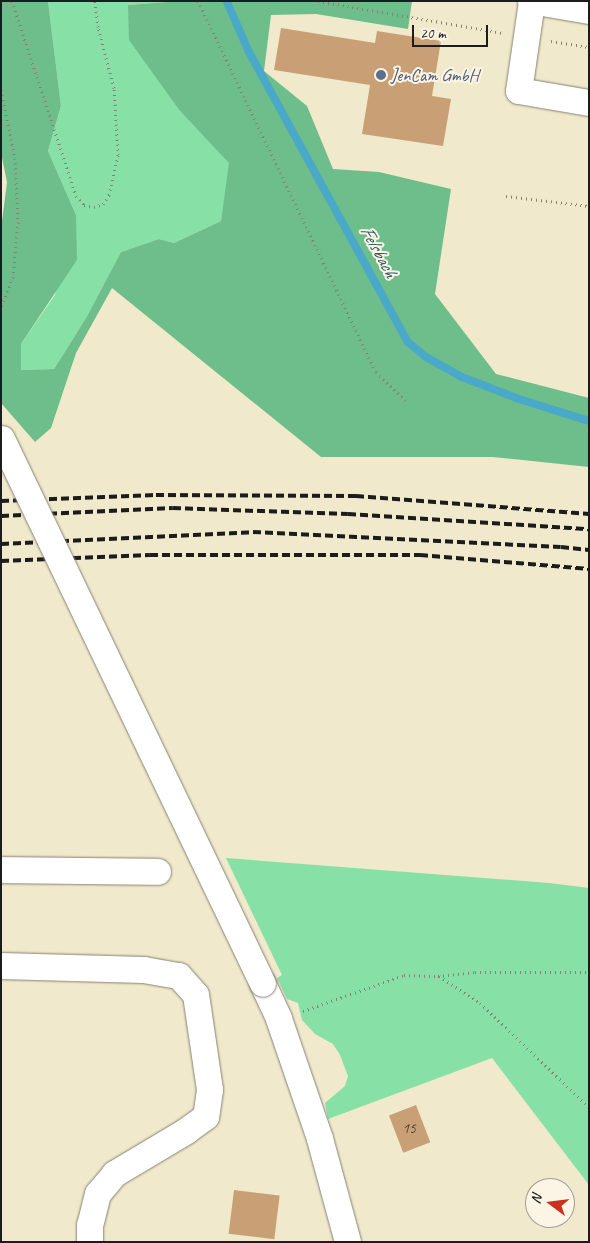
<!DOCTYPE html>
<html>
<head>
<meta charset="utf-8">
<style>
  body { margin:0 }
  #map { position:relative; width:590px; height:1243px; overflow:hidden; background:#f0e9cc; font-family:Caveat,sans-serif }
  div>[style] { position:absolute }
  .green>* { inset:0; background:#87e0a6 }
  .forest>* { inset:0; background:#6dbe8b }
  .stream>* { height:8px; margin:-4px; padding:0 4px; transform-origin:4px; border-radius:4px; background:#4aa9c9 }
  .building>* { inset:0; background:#c9a076; transform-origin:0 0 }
  .path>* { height:3px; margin-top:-1.5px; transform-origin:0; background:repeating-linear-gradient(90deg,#868274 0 1px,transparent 0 5px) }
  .roads { filter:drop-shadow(0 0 1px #868274) drop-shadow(0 0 1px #868274) }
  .minor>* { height:26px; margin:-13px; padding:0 13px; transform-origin:13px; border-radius:13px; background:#fff }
  .rail>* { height:4px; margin-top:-2px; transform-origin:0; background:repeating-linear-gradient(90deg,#1c1c1c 0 8px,transparent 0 12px) }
  .bridges { filter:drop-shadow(0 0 1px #868274) drop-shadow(0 0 1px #868274) }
  .minor-bridge>* { height:26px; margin:-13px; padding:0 13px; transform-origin:13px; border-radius:13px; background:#fff }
  .dots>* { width:14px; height:14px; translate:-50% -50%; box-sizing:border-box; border:2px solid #fcf5e5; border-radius:50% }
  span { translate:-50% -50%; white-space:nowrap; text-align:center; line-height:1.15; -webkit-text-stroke:4px #fcf5e5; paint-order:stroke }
  .number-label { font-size:15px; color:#473d32 }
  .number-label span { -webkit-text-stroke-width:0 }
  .service-label { font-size:18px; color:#4e5e75 }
  .left { translate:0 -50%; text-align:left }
  .water-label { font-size:19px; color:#315b6a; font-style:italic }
  .frame { position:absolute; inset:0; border:2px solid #1c1c1c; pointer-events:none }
  .north { position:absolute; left:525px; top:1178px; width:50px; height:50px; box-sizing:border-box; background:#fcf5e5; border:1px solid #a29e95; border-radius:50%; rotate:285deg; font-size:14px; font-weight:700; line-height:20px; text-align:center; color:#1c1c1c }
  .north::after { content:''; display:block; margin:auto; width:18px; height:22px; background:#c8321e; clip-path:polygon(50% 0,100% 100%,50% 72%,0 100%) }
  .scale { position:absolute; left:412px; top:25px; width:76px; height:22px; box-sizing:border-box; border:2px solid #1c1c1c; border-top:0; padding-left:6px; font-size:15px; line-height:18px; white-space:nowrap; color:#1c1c1c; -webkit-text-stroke:4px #fcf5e5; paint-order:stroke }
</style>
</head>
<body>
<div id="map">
  <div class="green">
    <div style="clip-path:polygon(48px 1px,180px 1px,128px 5px,180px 111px,230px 163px,221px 221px,174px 243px,159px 239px,121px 252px,86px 318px,54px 369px,21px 370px,21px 344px,55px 295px,76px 215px,48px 151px,61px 106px)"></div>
    <div style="clip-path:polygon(226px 858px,549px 883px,589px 888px,589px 1185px,492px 1058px,328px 1119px,325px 1103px,345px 1086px,348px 1076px,340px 1055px,333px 1044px,315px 1034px,302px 1020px,298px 1003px,287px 999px,277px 978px,282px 975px)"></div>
  </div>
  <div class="forest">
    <div style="clip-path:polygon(1px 1px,48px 1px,61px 106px,48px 151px,76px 215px,77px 260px,21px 344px,21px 370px,54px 369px,86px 318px,121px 252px,159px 239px,174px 243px,221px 221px,229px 163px,180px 111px,129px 40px,128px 5px,180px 1px,412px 1px,408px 29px,316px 14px,271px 15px,264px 71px,307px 106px,333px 169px,379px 172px,451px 189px,435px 294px,496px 374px,589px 398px,589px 467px,493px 457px,321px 457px,112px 288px,76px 353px,51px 428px,35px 442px,1px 403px,1px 229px,7px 182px,1px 153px)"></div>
  </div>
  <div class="stream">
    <div style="left:227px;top:2px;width:55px;rotate:66.3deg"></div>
    <div style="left:249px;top:52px;width:331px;rotate:61.3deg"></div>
    <div style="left:408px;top:342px;width:23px;rotate:40deg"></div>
    <div style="left:426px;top:357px;width:41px;rotate:29.1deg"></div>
    <div style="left:462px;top:377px;width:61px;rotate:21.1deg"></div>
    <div style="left:519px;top:399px;width:73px;rotate:17.4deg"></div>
  </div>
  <div class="building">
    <div style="clip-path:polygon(281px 28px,375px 43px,377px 31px,441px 41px,432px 96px,451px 99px,443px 146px,362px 134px,370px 85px,274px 70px)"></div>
    <div style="left:416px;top:1105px;width:40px;height:29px;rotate:69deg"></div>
    <div style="left:234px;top:1190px;width:46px;height:44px;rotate:7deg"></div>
  </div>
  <div class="path">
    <div style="left:12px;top:1px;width:205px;rotate:71.8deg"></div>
    <div style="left:76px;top:196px;width:12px;rotate:48deg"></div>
    <div style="left:84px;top:205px;width:10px;rotate:11deg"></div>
    <div style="left:94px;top:207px;width:9px;rotate:-18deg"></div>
    <div style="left:103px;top:204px;width:11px;rotate:-56deg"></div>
    <div style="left:109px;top:195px;width:41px;rotate:-77.3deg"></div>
    <div style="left:118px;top:155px;width:67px;rotate:-93.4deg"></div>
    <div style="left:114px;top:88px;width:63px;rotate:-104.7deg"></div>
    <div style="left:98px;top:27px;width:26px;rotate:-97deg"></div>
    <div style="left:198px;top:1px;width:411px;rotate:64.4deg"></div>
    <div style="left:376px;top:372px;width:42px;rotate:44deg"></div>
    <div style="left:318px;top:1px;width:188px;rotate:9.8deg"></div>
    <div style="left:551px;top:41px;width:38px;rotate:9deg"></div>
    <div style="left:1px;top:90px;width:69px;rotate:78.4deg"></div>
    <div style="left:15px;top:158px;width:64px;rotate:87.3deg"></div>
    <div style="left:18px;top:222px;width:55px;rotate:95.2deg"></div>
    <div style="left:13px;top:277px;width:32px;rotate:112deg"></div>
    <div style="left:506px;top:196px;width:84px;rotate:6.9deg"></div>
    <div style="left:439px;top:976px;width:49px;rotate:33.4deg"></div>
    <div style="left:480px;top:1003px;width:151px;rotate:43.7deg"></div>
    <div style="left:303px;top:1011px;width:107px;rotate:-19.6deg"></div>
    <div style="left:404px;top:975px;width:34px;rotate:2deg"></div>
    <div style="left:438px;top:976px;width:37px;rotate:-6deg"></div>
    <div style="left:475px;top:972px;width:114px"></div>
  </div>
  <div class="roads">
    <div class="minor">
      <div style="left:531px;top:1px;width:59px;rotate:9.8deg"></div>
      <div style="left:532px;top:2px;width:90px;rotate:98.3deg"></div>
      <div style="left:519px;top:91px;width:71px;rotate:9.7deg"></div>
      <div style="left:1px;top:870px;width:157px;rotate:0.7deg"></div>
      <div style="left:1px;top:966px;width:143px;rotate:1.6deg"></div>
      <div style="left:144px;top:970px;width:36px;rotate:10deg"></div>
      <div style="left:179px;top:976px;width:25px;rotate:48deg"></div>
      <div style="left:196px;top:995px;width:96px;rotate:81.6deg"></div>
      <div style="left:210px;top:1090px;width:27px;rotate:98deg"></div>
      <div style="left:206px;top:1117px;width:24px;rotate:144deg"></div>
      <div style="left:187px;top:1131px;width:84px;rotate:149.2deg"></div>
      <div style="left:115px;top:1174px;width:26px;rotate:130deg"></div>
      <div style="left:98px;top:1194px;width:32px;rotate:104deg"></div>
      <div style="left:90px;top:1225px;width:17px;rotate:90deg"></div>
      <div style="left:263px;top:984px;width:38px;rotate:65deg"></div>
      <div style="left:279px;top:1019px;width:127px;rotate:71.1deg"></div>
      <div style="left:320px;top:1139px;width:107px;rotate:74.8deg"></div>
    </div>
  </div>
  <div class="rail">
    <div style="left:1px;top:501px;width:155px;rotate:-2.2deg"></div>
    <div style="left:156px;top:495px;width:200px;rotate:0.3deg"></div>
    <div style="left:356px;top:496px;width:234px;rotate:4.4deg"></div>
    <div style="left:1px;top:516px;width:172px;rotate:-2.7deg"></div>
    <div style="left:173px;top:508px;width:175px;rotate:2deg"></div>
    <div style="left:348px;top:514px;width:241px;rotate:3.6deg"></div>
    <div style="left:1px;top:544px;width:252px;rotate:-2.7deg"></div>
    <div style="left:253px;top:532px;width:308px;rotate:2.8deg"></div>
    <div style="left:561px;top:547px;width:28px;rotate:6deg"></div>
    <div style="left:1px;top:561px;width:149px;rotate:-2.3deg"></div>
    <div style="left:150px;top:555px;width:270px"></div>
    <div style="left:420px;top:555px;width:170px;rotate:4.7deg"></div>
  </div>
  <div class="bridges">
    <div class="minor-bridge">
      <div style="left:2px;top:439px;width:604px;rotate:64.41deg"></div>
    </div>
  </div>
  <div class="dots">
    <div style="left:381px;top:75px;background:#5c6f8a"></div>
  </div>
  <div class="number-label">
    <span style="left:409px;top:1129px">15</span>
  </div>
  <div class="service-label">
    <span class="left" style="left:391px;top:75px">JenCam GmbH</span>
  </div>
  <div class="water-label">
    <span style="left:378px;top:252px;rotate:61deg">Felsbach</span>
  </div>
  <div class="frame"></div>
  <div class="north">N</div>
  <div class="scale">20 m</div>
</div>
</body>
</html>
